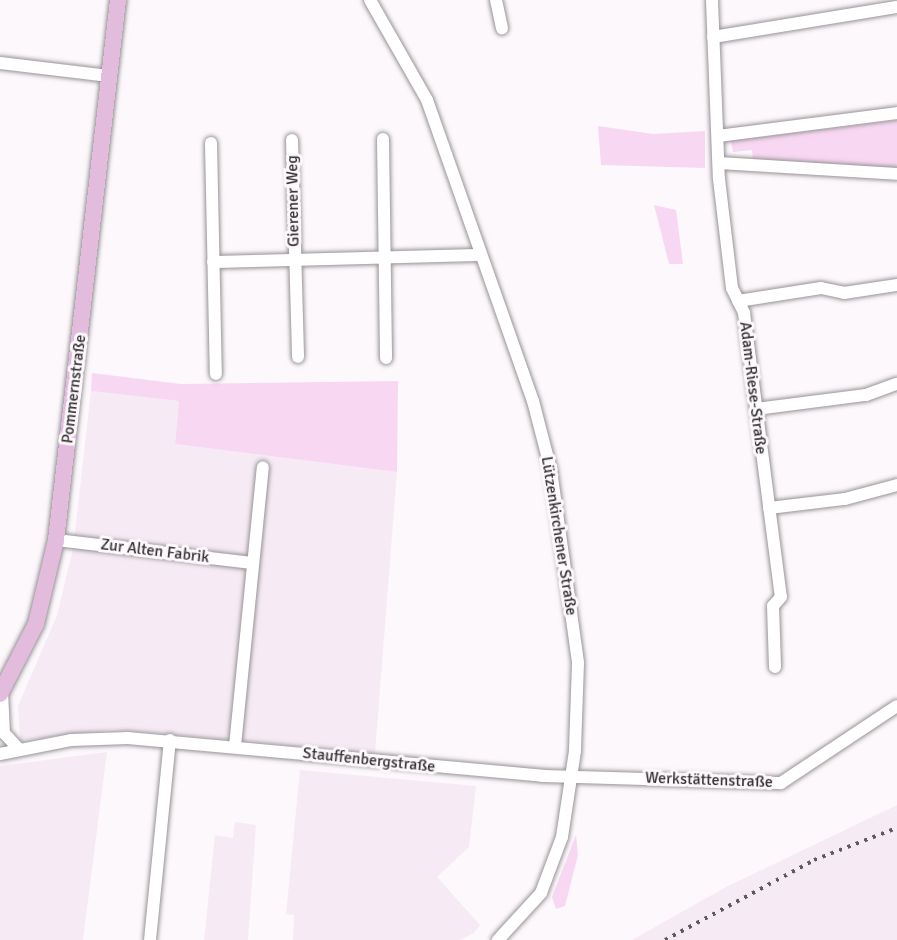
<!DOCTYPE html>
<html>
<head>
<meta charset="utf-8">
<style>
  body { margin:0 }
  #map { position:relative; width:897px; height:940px; overflow:hidden; background:#fdf8fc; font-family:Signika,sans-serif }
  div>[style] { position:absolute }
  .built>* { inset:0; background:#f6ebf4 }
  .green>* { inset:0; background:#f8d7f2 }
  .roads { filter:drop-shadow(0 0 2px #979397) drop-shadow(0 0 2px #979397) }
  .minor>* { height:12px; margin:-6px; padding:0 6px; transform-origin:6px; border-radius:6px; background:#fff }
  .major>* { height:16px; margin:-8px; padding:0 8px; transform-origin:8px; border-radius:8px; background:#e3bcdd }
  .rail>* { height:4px; margin-top:-2px; transform-origin:0; background:repeating-linear-gradient(90deg,#5d5a5d 0 3px,transparent 0 9px) }
  span { translate:-50% -50%; white-space:nowrap; text-align:center; line-height:1.15; -webkit-text-stroke:6px #fdf8fc; paint-order:stroke }
  .street-label { font-size:16px; color:#333133 }
</style>
</head>
<body>
<div id="map">
  <div class="built">
    <div style="clip-path:polygon(91px 391px,179px 401px,175px 444px,397px 472px,375px 753px,113px 729px,20px 741px,18px 706px,57px 615px,73px 549px)"></div>
    <div style="clip-path:polygon(107px 752px,83px 940px,0 940px,0 766px)"></div>
    <div style="clip-path:polygon(300px 770px,476px 786px,469px 847px,437px 877px,480px 925px,474px 933px,460px 940px,293px 940px,294px 915px,286px 914px)"></div>
    <div style="clip-path:polygon(897px 805px,897px 940px,632px 940px,726px 887px)"></div>
    <div style="clip-path:polygon(235px 822px,256px 825px,248px 940px,204px 940px,215px 835px,233px 838px)"></div>
  </div>
  <div class="green">
    <div style="clip-path:polygon(897px 120px,897px 168px,753px 160px,752px 150px,733px 152px,731px 141px)"></div>
    <div style="clip-path:polygon(598px 126px,653px 134px,705px 131px,705px 168px,601px 165px)"></div>
    <div style="clip-path:polygon(654px 205px,676px 210px,683px 264px,669px 264px)"></div>
    <div style="clip-path:polygon(92px 373px,181px 384px,398px 381px,397px 472px,175px 444px,179px 401px,91px 391px)"></div>
    <div style="clip-path:polygon(576px 835px,578px 855px,565px 906px,556px 909px,552px 897px)"></div>
  </div>
  <div class="roads">
    <div class="minor">
      <div style="left:370px;top:0;width:115px;rotate:60.3deg"></div>
      <div style="left:427px;top:100px;width:319px;rotate:70.6deg"></div>
      <div style="left:533px;top:401px;width:71px;rotate:75.4deg"></div>
      <div style="left:551px;top:470px;width:195px;rotate:82deg"></div>
      <div style="left:578px;top:663px;width:88px;rotate:92deg"></div>
      <div style="left:575px;top:751px;width:87px;rotate:98.6deg"></div>
      <div style="left:562px;top:837px;width:60px;rotate:110.6deg"></div>
      <div style="left:541px;top:893px;width:64px;rotate:132.5deg"></div>
      <div style="left:496px;top:0;width:29px;rotate:78deg"></div>
      <div style="left:712px;top:0;width:179px;rotate:87.8deg"></div>
      <div style="left:719px;top:179px;width:110px;rotate:83.2deg"></div>
      <div style="left:732px;top:288px;width:28px;rotate:64deg"></div>
      <div style="left:744px;top:313px;width:286px;rotate:82.6deg"></div>
      <div style="left:781px;top:597px;width:12px;rotate:132deg"></div>
      <div style="left:773px;top:606px;width:61px;rotate:88.1deg"></div>
      <div style="left:713px;top:37px;width:186px;rotate:-9.3deg"></div>
      <div style="left:0;top:63px;width:110px;rotate:6.8deg"></div>
      <div style="left:718px;top:136px;width:180px;rotate:-7.3deg"></div>
      <div style="left:383px;top:139px;width:219px;rotate:89.2deg"></div>
      <div style="left:292px;top:140px;width:217px;rotate:88.4deg"></div>
      <div style="left:211px;top:143px;width:231px;rotate:88.8deg"></div>
      <div style="left:719px;top:163px;width:178px;rotate:3.5deg"></div>
      <div style="left:213px;top:262px;width:267px;rotate:-1.5deg"></div>
      <div style="left:738px;top:301px;width:84px;rotate:-8.9deg"></div>
      <div style="left:821px;top:288px;width:24px;rotate:12deg"></div>
      <div style="left:844px;top:293px;width:54px;rotate:-8.6deg"></div>
      <div style="left:756px;top:409px;width:111px;rotate:-7.3deg"></div>
      <div style="left:866px;top:395px;width:33px;rotate:-20deg"></div>
      <div style="left:769px;top:508px;width:77px;rotate:-6.8deg"></div>
      <div style="left:845px;top:499px;width:54px;rotate:-15.1deg"></div>
      <div style="left:56px;top:540px;width:198px;rotate:6.7deg"></div>
      <div style="left:2px;top:691px;width:42px;rotate:87.3deg"></div>
      <div style="left:4px;top:733px;width:23px;rotate:47deg"></div>
      <div style="left:235px;top:746px;width:280px;rotate:-84.3deg"></div>
      <div style="left:0;top:754px;width:72px;rotate:-11.2deg"></div>
      <div style="left:71px;top:740px;width:57px;rotate:-2deg"></div>
      <div style="left:128px;top:738px;width:416px;rotate:5.2deg"></div>
      <div style="left:542px;top:776px;width:239px;rotate:1.7deg"></div>
      <div style="left:781px;top:783px;width:139px;rotate:-33.6deg"></div>
      <div style="left:150px;top:940px;width:201px;rotate:-84.3deg"></div>
    </div>
    <div class="major">
      <div style="left:0;top:694px;width:79px;rotate:-62.8deg"></div>
      <div style="left:36px;top:624px;width:86px;rotate:-76.6deg"></div>
      <div style="left:56px;top:540px;width:544px;rotate:-83.45deg"></div>
    </div>
  </div>
  <div class="rail">
    <div style="left:665px;top:940px;width:169px;rotate:-28.2deg"></div>
    <div style="left:814px;top:860px;width:89px;rotate:-21.1deg"></div>
  </div>
  <div class="street-label">
    <span style="left:293px;top:201px;rotate:-91deg">Gierener Weg</span>
    <span style="left:753px;top:388px;rotate:83deg">Adam-Riese-Straße</span>
    <span style="left:74px;top:389px;rotate:-83deg">Pommernstraße</span>
    <span style="left:559px;top:536px;rotate:81deg">Lützenkirchener Straße</span>
    <span style="left:155px;top:551px;rotate:7deg">Zur Alten Fabrik</span>
    <span style="left:369px;top:760px;rotate:6deg">Stauffenbergstraße</span>
    <span style="left:709px;top:780px;rotate:2deg">Werkstättenstraße</span>
  </div>
</div>
</body>
</html>
